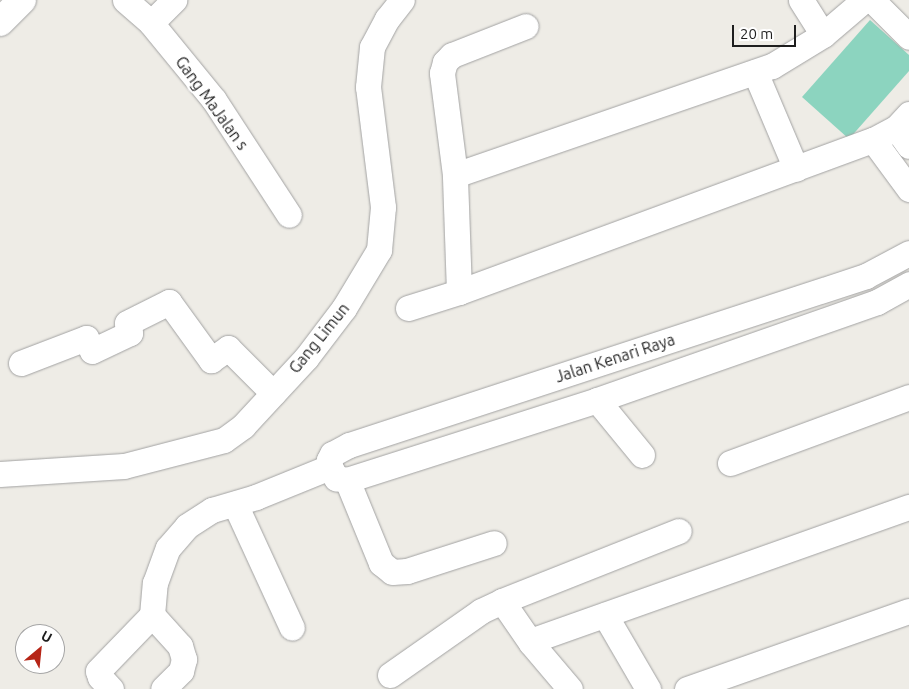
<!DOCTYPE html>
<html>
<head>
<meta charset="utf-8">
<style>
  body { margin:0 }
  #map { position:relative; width:909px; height:689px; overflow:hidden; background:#eeece6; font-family:Ubuntu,sans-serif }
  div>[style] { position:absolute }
  .pitch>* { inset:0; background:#8cd4bf }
  .roads { filter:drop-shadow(0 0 1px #a2a2a2) drop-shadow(0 0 1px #a2a2a2) }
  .minor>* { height:25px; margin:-12.5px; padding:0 12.5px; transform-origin:12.5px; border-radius:12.5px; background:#fff }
  .tertiary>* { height:28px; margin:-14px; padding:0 14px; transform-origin:14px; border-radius:14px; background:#fff }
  span { translate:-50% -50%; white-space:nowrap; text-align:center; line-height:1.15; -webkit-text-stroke:5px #fff; paint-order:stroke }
  .street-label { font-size:16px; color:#1e1e1e }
  .north { position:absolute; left:15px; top:624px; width:50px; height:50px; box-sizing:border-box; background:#fff; border:1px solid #a5a5a5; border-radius:50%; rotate:28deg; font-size:14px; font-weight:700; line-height:20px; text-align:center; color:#1e1e1e }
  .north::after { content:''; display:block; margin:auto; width:18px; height:22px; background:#b62517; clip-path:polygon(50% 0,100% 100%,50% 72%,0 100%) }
  .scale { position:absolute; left:732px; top:25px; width:64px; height:22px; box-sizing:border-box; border:2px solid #1e1e1e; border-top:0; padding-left:6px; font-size:15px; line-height:18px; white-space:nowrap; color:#1e1e1e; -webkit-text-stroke:4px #fff; paint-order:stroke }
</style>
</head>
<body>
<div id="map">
  <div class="pitch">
    <div style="clip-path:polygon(870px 20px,909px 55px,909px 71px,849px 139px,802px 97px)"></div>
  </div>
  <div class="roads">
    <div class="minor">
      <div style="left:125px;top:0;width:35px;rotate:41deg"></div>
      <div style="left:151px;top:23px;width:99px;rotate:50.7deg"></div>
      <div style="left:214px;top:100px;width:137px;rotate:56.9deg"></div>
      <div style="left:801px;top:0;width:41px;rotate:57.8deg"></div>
      <div style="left:872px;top:0;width:52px;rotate:45deg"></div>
      <div style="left:151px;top:23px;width:33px;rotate:-45deg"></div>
      <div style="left:755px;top:72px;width:105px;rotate:67.1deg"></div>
      <div style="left:896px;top:128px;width:22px;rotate:54deg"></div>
      <div style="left:873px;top:140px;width:61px;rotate:53.7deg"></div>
      <div style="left:455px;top:175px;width:335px;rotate:-19deg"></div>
      <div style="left:772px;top:66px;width:60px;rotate:-31.3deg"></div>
      <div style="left:823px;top:35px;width:54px;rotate:-40.5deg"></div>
      <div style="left:909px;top:253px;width:49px;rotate:151.9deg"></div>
      <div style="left:866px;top:276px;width:544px;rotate:161.9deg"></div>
      <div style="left:349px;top:445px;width:19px;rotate:152deg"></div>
      <div style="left:332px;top:454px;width:7px;rotate:117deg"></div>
      <div style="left:329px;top:460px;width:7px;rotate:82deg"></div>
      <div style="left:330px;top:467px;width:13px;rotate:61deg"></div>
      <div style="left:336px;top:478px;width:11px;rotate:10deg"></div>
      <div style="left:347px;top:480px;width:262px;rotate:-17.7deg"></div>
      <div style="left:597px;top:400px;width:297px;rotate:-19.3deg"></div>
      <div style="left:877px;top:302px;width:37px;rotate:-29deg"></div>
      <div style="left:459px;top:292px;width:117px;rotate:-92deg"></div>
      <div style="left:455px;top:175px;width:103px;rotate:-97.3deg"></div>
      <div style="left:442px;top:73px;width:11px;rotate:-75deg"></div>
      <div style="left:445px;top:62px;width:10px;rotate:-45deg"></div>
      <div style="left:452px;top:55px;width:79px;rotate:-21.4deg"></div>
      <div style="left:408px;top:308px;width:53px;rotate:-17.4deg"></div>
      <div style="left:459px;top:292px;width:441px;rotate:-20.2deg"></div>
      <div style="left:873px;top:140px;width:26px;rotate:-28deg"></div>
      <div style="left:896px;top:128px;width:19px;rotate:-47deg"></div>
      <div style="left:21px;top:363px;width:70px;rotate:-21deg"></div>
      <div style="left:86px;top:338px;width:14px;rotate:65deg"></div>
      <div style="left:92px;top:351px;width:42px;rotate:-25.3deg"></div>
      <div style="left:130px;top:333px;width:10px;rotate:-107deg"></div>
      <div style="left:127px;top:323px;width:47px;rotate:-26.6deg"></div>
      <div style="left:169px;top:302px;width:72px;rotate:54.1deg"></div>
      <div style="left:211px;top:360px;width:21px;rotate:-35deg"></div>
      <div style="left:228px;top:348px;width:64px;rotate:45deg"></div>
      <div style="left:597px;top:400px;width:71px;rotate:50.7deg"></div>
      <div style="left:730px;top:463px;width:191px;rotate:-20.2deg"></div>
      <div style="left:0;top:474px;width:124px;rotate:-3.7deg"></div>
      <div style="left:124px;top:466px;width:103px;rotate:-14.6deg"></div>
      <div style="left:224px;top:440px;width:24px;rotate:-36deg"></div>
      <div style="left:243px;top:426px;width:93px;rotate:-47.2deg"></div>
      <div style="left:306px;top:358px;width:63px;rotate:-52.8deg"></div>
      <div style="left:344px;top:308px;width:68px;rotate:-58.9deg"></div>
      <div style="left:379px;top:250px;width:43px;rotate:-84.7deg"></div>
      <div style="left:383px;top:207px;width:121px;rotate:-97.1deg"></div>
      <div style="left:368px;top:87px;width:40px;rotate:-84.3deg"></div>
      <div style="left:372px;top:47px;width:32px;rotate:-62deg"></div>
      <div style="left:387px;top:19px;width:24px;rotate:-52deg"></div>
      <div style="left:347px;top:480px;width:90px;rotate:67.7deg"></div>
      <div style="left:381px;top:563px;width:14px;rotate:39deg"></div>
      <div style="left:392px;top:572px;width:15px;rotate:-4deg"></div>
      <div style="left:407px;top:571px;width:91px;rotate:-17.8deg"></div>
      <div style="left:235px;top:504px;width:136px;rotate:65.3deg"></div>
      <div style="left:502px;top:601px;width:190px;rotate:-21.6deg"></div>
      <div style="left:152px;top:615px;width:32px;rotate:-85deg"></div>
      <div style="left:155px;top:583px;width:37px;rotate:-70deg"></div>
      <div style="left:168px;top:548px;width:29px;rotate:-49deg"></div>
      <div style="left:187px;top:526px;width:30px;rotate:-33deg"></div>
      <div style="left:212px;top:510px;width:46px;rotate:-16.5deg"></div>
      <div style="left:256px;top:497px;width:80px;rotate:-22.1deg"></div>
      <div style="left:152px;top:615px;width:42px;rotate:47.9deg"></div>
      <div style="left:180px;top:646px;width:14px;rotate:73deg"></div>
      <div style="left:184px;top:659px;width:12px;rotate:104deg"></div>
      <div style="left:181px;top:671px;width:25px;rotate:135deg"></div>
      <div style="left:605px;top:615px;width:86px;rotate:59.8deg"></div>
      <div style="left:536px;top:639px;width:396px;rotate:-19.5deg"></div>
      <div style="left:390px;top:675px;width:111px;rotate:-35.1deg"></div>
      <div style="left:481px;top:611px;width:23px;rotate:-25deg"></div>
      <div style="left:502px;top:601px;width:51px;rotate:55.4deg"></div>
      <div style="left:531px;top:643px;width:60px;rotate:49.7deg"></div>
      <div style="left:111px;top:689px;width:16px;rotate:-133deg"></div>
      <div style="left:100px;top:677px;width:6px;rotate:-108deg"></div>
      <div style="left:98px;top:671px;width:78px;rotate:-46deg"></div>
      <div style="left:687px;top:689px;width:235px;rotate:-19.4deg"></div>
    </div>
    <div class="tertiary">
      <div style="left:0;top:22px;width:31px;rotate:-45deg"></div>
    </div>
  </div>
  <div class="street-label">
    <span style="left:212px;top:103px;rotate:54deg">Gang MaJalan s</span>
    <span style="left:319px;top:338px;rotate:-51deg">Gang Limun</span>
    <span style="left:615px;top:358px;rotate:-18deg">Jalan Kenari Raya</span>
  </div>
  <div class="north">U</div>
  <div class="scale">20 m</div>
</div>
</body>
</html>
